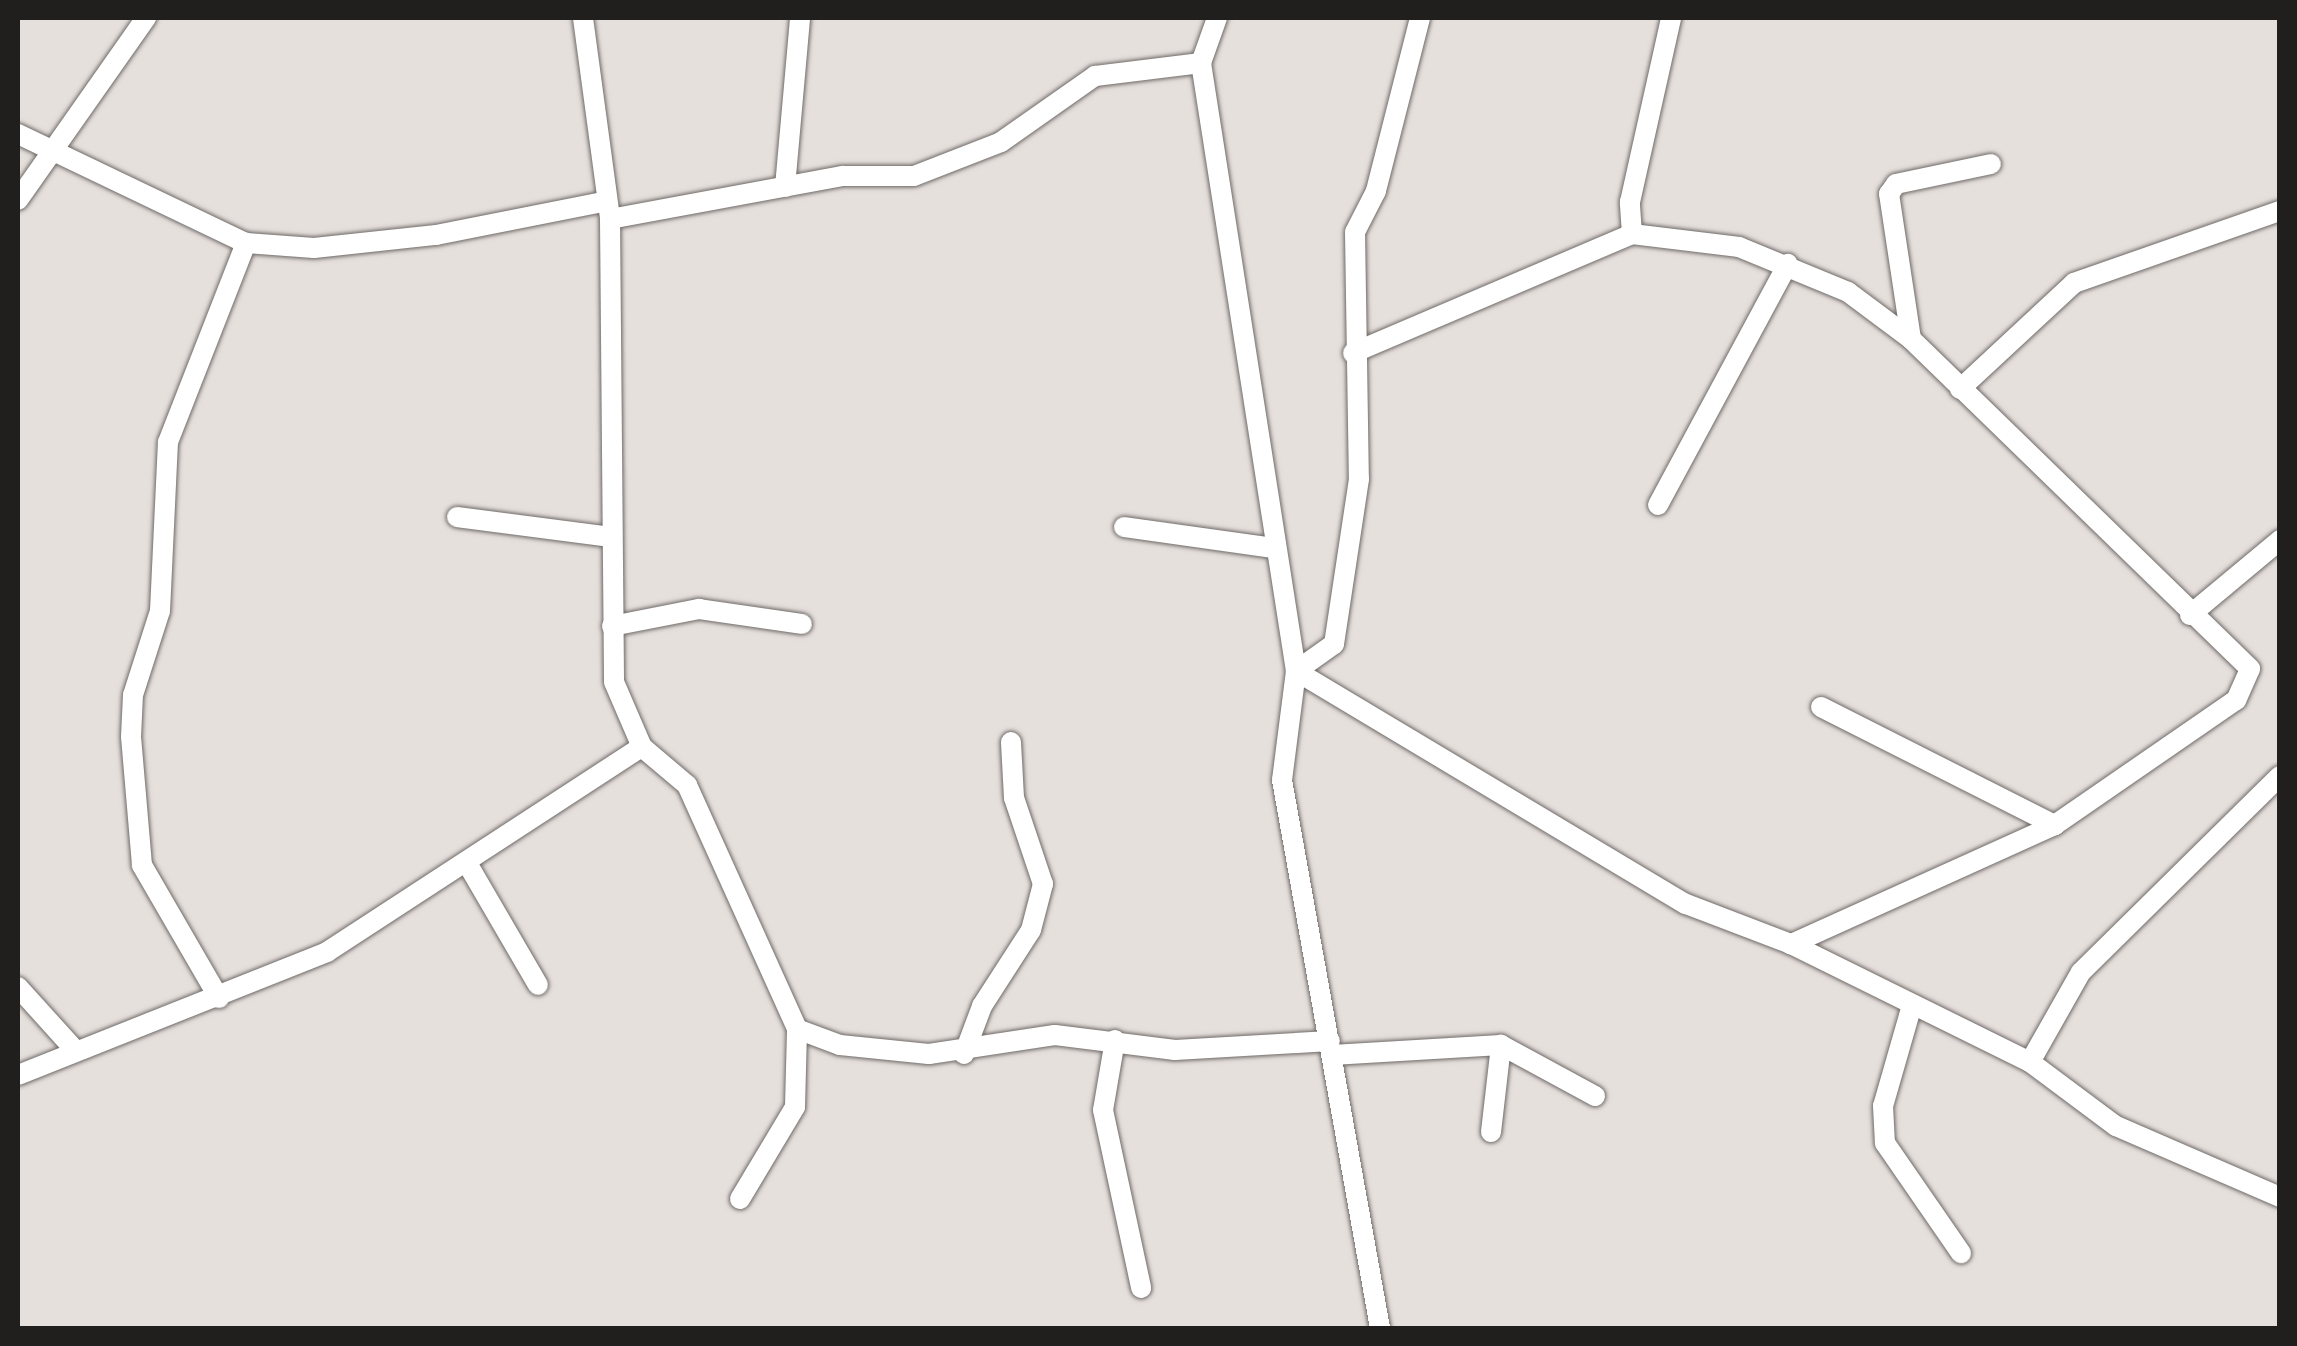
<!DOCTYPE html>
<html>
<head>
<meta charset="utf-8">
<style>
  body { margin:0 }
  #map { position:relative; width:2297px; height:1346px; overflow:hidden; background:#e6e0dd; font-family:"Work Sans",sans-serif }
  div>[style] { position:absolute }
  .roads { filter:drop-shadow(0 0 2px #6f6a67) drop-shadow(0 0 2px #6f6a67) }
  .minor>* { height:20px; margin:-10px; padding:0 10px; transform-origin:10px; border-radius:10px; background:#fff }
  span { translate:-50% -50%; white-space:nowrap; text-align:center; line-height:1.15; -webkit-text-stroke:9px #f3edea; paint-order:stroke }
  .frame { position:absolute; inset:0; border:20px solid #211f1e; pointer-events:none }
</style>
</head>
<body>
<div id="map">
  <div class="roads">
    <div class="minor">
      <div style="left:583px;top:18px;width:203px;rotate:82.3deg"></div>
      <div style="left:610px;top:219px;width:463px;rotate:89.5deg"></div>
      <div style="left:614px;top:682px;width:71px;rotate:66.7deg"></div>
      <div style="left:642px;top:747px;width:59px;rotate:40.2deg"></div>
      <div style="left:687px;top:785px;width:268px;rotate:65.7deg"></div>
      <div style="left:797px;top:1029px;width:46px;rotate:20.4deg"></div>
      <div style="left:840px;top:1045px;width:89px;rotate:5.8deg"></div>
      <div style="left:929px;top:1054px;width:127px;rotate:-8.6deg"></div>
      <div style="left:1055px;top:1035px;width:121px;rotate:7.1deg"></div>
      <div style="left:1175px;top:1050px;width:155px;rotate:-3.3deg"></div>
      <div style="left:1217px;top:18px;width:48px;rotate:109.6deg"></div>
      <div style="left:1201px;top:63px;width:615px;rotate:81.12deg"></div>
      <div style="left:1296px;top:671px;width:110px;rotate:97.3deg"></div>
      <div style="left:1282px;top:780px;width:557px;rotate:79.86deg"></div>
      <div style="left:1420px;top:18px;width:179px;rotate:104.3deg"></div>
      <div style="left:1376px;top:191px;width:46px;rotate:117.1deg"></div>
      <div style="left:1355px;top:232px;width:247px;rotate:89.1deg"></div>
      <div style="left:1359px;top:479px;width:167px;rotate:98.6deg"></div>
      <div style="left:1334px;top:644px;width:47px;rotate:144.6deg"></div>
      <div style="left:1296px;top:671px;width:454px;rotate:30.9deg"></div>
      <div style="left:1686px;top:904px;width:112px;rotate:20.9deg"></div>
      <div style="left:1791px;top:944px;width:267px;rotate:26.3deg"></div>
      <div style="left:2030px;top:1062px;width:107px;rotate:36.7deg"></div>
      <div style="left:2116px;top:1126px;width:179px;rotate:23.4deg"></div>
      <div style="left:18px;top:134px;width:253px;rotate:25.6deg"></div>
      <div style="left:246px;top:243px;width:68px;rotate:4.2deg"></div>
      <div style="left:314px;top:248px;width:123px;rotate:-6.1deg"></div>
      <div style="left:436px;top:235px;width:170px;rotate:-11.2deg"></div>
      <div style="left:785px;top:187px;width:170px;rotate:-84.9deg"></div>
      <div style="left:18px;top:200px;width:223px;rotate:-54.9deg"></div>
      <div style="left:610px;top:219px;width:237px;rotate:-10.5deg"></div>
      <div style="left:843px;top:176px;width:71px"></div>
      <div style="left:914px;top:176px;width:93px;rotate:-21.3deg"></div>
      <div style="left:1001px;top:142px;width:115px;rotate:-35.1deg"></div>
      <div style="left:1095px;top:76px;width:107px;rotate:-7deg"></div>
      <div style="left:1632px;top:234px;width:32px;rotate:-94deg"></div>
      <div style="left:1630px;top:202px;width:189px;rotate:-77.4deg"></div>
      <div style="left:1911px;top:339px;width:147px;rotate:-98.6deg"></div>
      <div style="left:1889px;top:194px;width:12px;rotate:-55deg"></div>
      <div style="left:1896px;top:184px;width:97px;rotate:-11.9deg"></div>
      <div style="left:1353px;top:353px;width:303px;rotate:-23.1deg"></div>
      <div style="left:1632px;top:234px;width:108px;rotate:6.9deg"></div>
      <div style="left:1739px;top:247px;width:118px;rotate:22.4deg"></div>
      <div style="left:1848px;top:292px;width:79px;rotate:36.7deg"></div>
      <div style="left:1911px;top:339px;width:473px;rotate:44.2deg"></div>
      <div style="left:2250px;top:669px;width:34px;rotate:114deg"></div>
      <div style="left:2236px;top:700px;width:220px;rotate:145.4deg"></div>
      <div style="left:2055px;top:825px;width:290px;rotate:155.7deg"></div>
      <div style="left:1960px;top:389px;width:156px;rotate:-42.9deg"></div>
      <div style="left:2074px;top:283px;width:218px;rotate:-19.3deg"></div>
      <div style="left:1658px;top:505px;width:274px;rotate:-61.7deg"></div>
      <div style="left:457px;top:517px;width:155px;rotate:7.4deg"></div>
      <div style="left:1124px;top:527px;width:150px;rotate:8deg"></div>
      <div style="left:2190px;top:615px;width:117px;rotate:-39.8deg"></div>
      <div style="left:612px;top:626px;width:89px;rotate:-11.1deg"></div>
      <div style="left:699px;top:609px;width:104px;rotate:8.3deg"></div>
      <div style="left:1821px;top:707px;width:262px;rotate:26.8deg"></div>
      <div style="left:467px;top:863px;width:141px;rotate:59.8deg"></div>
      <div style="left:18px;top:987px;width:84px;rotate:47.9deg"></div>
      <div style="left:219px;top:998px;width:154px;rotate:-120.1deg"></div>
      <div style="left:142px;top:865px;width:128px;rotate:-94.9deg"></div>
      <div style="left:131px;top:737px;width:42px;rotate:-87.3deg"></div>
      <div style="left:133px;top:695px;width:88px;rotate:-72.2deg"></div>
      <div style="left:160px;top:611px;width:169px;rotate:-87.3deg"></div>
      <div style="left:168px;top:442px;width:214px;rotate:-68.6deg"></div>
      <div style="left:1912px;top:1005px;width:105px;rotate:106deg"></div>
      <div style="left:1883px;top:1106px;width:37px;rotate:87deg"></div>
      <div style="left:1885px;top:1143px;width:134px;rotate:55.4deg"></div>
      <div style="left:1115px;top:1040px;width:71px;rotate:99.7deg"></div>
      <div style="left:1103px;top:1110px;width:182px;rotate:77.9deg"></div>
      <div style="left:964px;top:1054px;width:51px;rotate:-69.4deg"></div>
      <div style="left:982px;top:1006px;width:90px;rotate:-57.2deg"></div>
      <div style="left:1031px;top:930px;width:48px;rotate:-75.4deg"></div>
      <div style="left:1043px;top:884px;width:91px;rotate:-108.6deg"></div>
      <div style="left:1014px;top:798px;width:56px;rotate:-93.1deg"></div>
      <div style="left:1332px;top:1055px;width:169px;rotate:-3.4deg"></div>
      <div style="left:1501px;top:1045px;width:107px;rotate:28.5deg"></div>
      <div style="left:2030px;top:1062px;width:103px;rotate:-60.5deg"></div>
      <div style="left:2081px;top:972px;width:279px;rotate:-44.6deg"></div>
      <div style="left:18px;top:1075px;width:333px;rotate:-21.7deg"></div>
      <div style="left:327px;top:952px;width:376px;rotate:-33.1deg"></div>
      <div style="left:1491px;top:1132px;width:88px;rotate:-83.4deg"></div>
      <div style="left:740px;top:1199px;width:107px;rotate:-59.1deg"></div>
      <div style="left:795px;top:1107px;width:78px;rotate:-88.5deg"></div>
    </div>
  </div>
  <div class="frame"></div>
</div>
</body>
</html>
